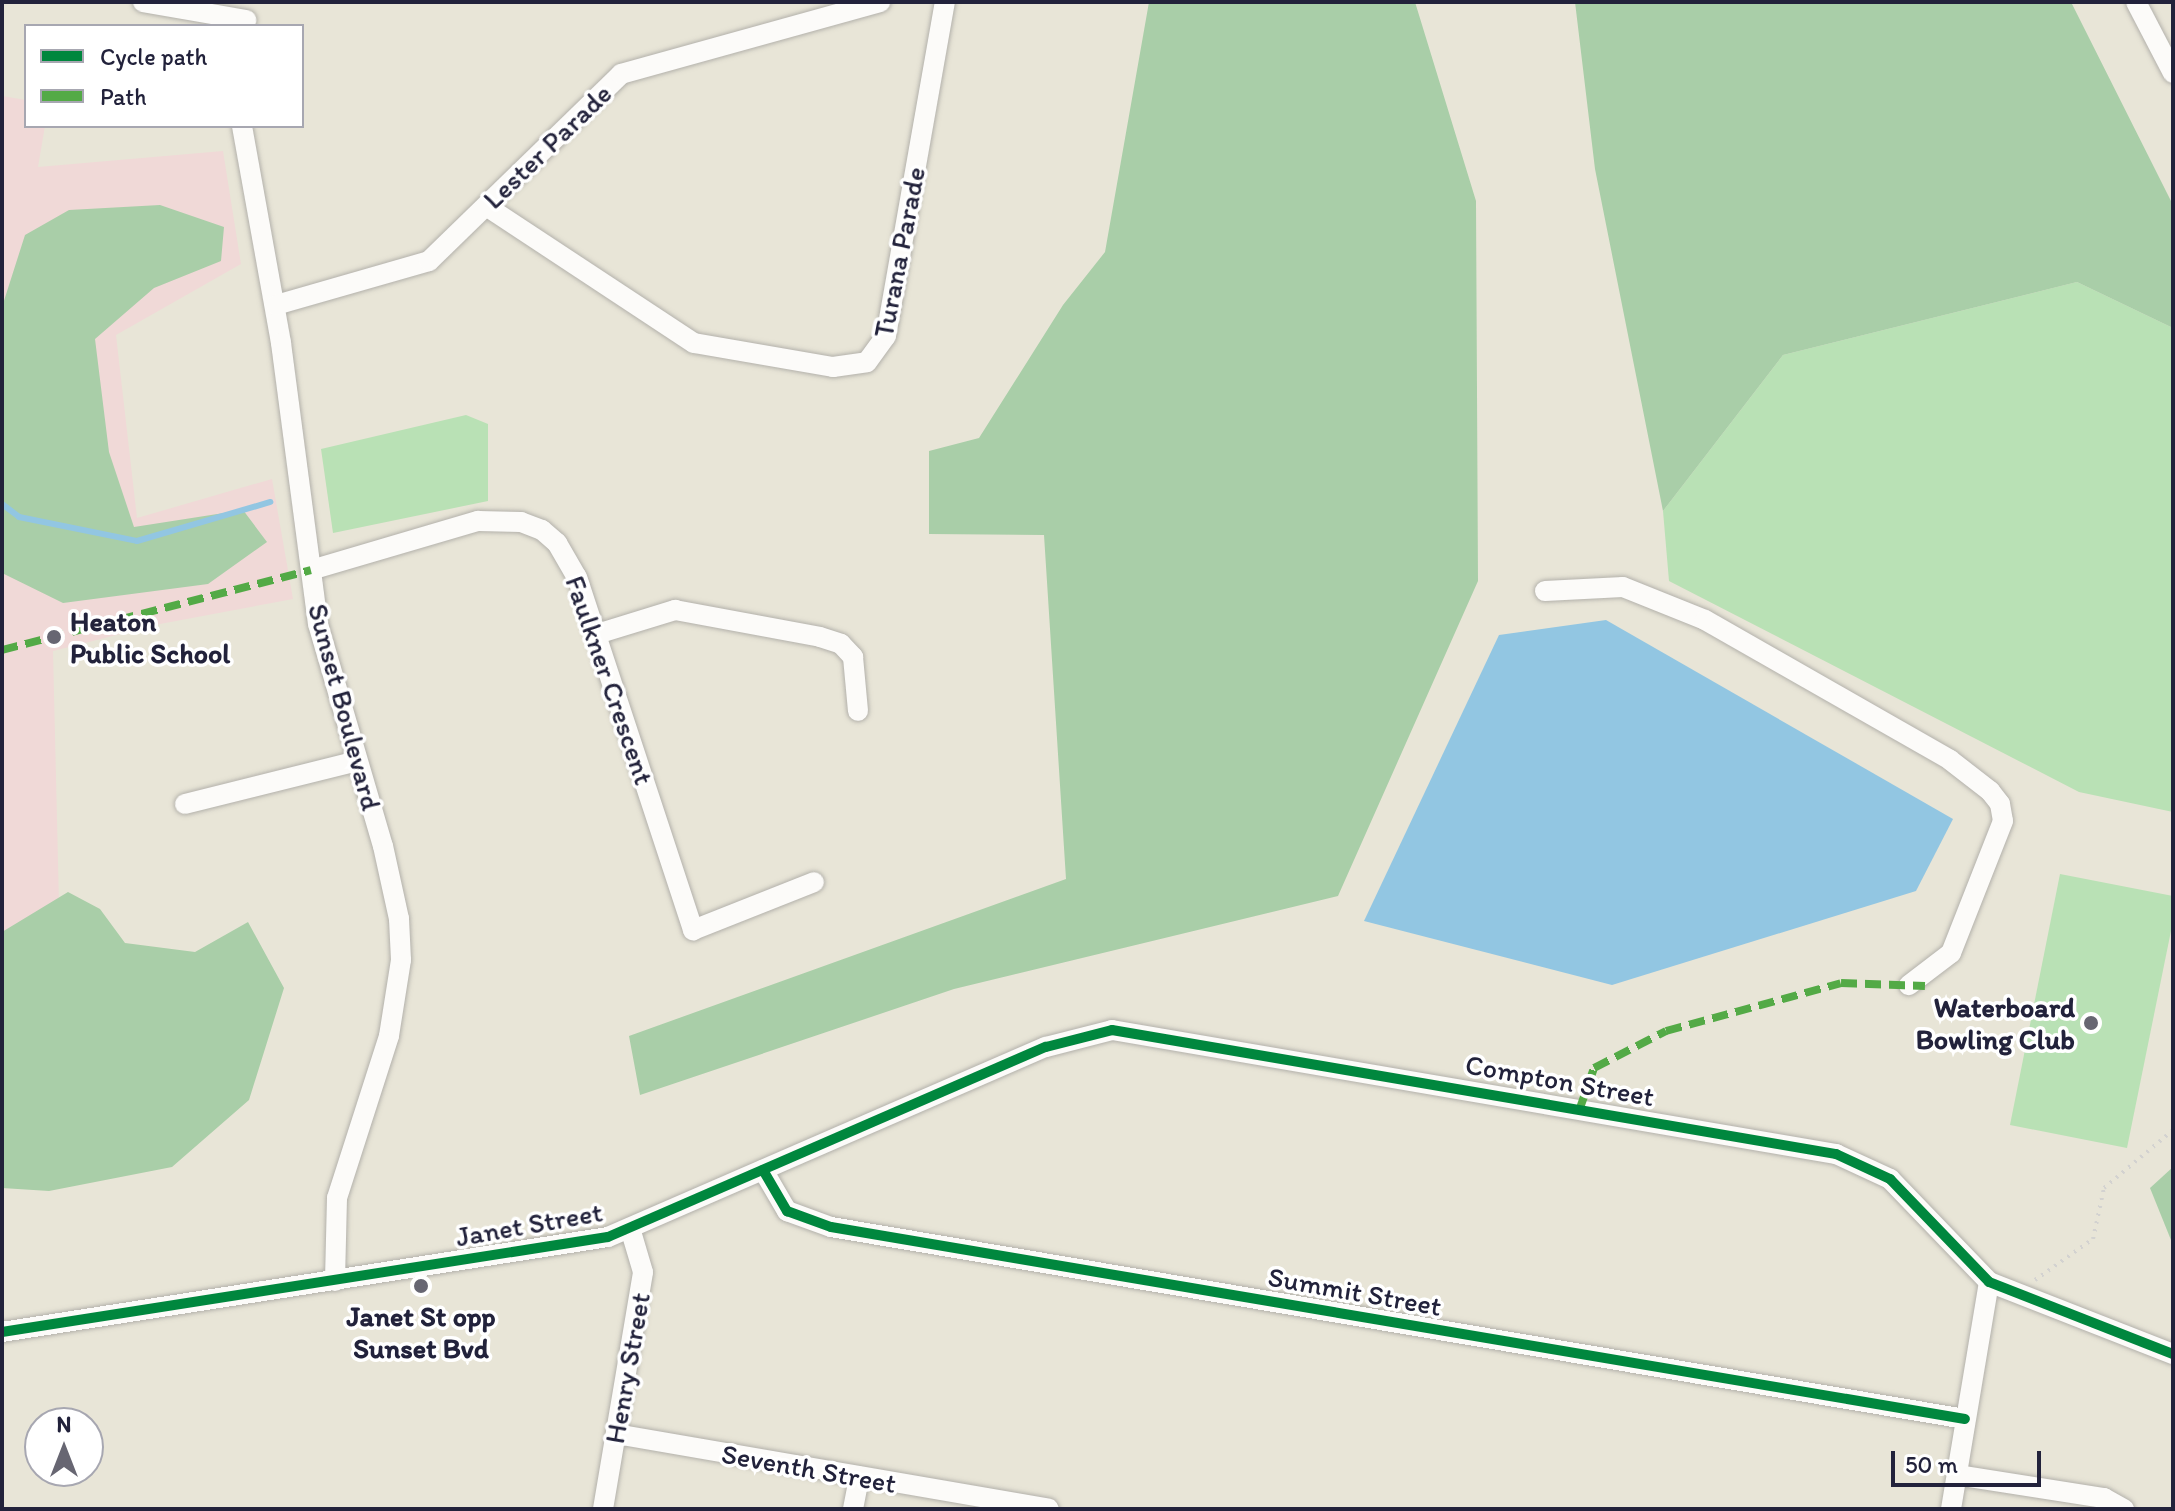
<!DOCTYPE html>
<html>
<head>
<meta charset="utf-8">
<style>
  body { margin:0 }
  #map { position:relative; width:2175px; height:1511px; overflow:hidden; background:#e8e5d7; font-family:Itim,sans-serif }
  div>[style] { position:absolute }
  .built>* { inset:0; background:#f0d9d7 }
  .green>* { inset:0; background:#b9e1b5 }
  .forest>* { inset:0; background:#a9cea8 }
  .water>* { inset:0; background:#92c6e2 }
  .stream>* { height:6px; margin:-3px; padding:0 3px; transform-origin:3px; border-radius:3px; background:#92c6e2 }
  .path>* { height:4px; margin-top:-2px; transform-origin:0; background:repeating-linear-gradient(90deg,#d3d2d0 0 2px,transparent 0 8px) }
  .roads { filter:drop-shadow(0 0 2px #b3b1ab) drop-shadow(0 0 2px #b3b1ab) }
  .minor>* { height:20px; margin:-10px; padding:0 10px; transform-origin:10px; border-radius:10px; background:#fcfbf9 }
  .quiet>* { height:8px; margin-top:-4px; transform-origin:0; background:repeating-linear-gradient(90deg,#53aa46 0 16px,transparent 0 24px) }
  .cycleway>* { height:10px; margin:-5px; padding:0 5px; transform-origin:5px; border-radius:5px; background:#00873e }
  .dots>* { width:22px; height:22px; translate:-50% -50%; box-sizing:border-box; border:4px solid #fff; border-radius:50% }
  span { translate:-50% -50%; white-space:nowrap; text-align:center; line-height:1.15; -webkit-text-stroke:7px #fff; paint-order:stroke }
  .street-label { font-size:28px; color:#22223b }
  .poi-label { font-size:28px; color:#22223b; font-weight:700 }
  .left { translate:0 -50%; text-align:left }
  .right { translate:-100% -50%; text-align:right }
  .frame { position:absolute; inset:0; border:4px solid #22223b; pointer-events:none }
  .legend { position:absolute; left:24px; top:24px; width:280px; height:104px; box-sizing:border-box; background:#fff; border:2px solid #a7a7b1; margin:0; padding:10px 14px; list-style:none; font-size:24px; color:#22223b }
  .legend li { display:flex; align-items:center; gap:16px; height:40px }
  .legend b { width:40px; border:2px solid #a7a7b1 }
  .north { position:absolute; left:24px; top:1407px; width:80px; height:80px; box-sizing:border-box; background:#fff; border:2px solid #a7a7b1; border-radius:50%; rotate:0deg; font-size:22px; font-weight:700; line-height:32px; text-align:center; color:#22223b }
  .north::after { content:''; display:block; margin:auto; width:28px; height:36px; background:#676672; clip-path:polygon(50% 0,100% 100%,50% 72%,0 100%) }
  .scale { position:absolute; left:1891px; top:1451px; width:150px; height:36px; box-sizing:border-box; border:4px solid #22223b; border-top:0; padding-left:10px; font-size:24px; line-height:28px; white-space:nowrap; color:#22223b; -webkit-text-stroke:6px #fff; paint-order:stroke }
</style>
</head>
<body>
<div id="map">
  <div class="built">
    <div style="clip-path:polygon(2px 96px,26px 100px,26px 126px,45px 126px,38px 167px,223px 151px,241px 264px,116px 335px,137px 518px,272px 479px,293px 599px,160px 624px,53px 651px,60px 946px,2px 1164px)"></div>
  </div>
  <div class="green">
    <div style="clip-path:polygon(2077px 282px,2173px 328px,2173px 812px,2079px 792px,1669px 581px,1663px 511px,1783px 355px)"></div>
    <div style="clip-path:polygon(466px 415px,488px 424px,488px 501px,333px 533px,321px 449px)"></div>
    <div style="clip-path:polygon(2060px 874px,2173px 896px,2173px 921px,2127px 1148px,2010px 1125px)"></div>
  </div>
  <div class="forest">
    <div style="clip-path:polygon(1149px 2px,1415px 2px,1476px 201px,1478px 581px,1338px 896px,954px 989px,640px 1095px,629px 1036px,1066px 879px,1044px 535px,929px 534px,929px 451px,979px 438px,1063px 305px,1105px 252px)"></div>
    <div style="clip-path:polygon(1575px 2px,2071px 2px,2173px 205px,2173px 328px,2077px 282px,1783px 355px,1663px 511px,1595px 169px)"></div>
    <div style="clip-path:polygon(160px 205px,224px 227px,221px 261px,154px 288px,95px 339px,109px 452px,134px 527px,243px 510px,267px 542px,208px 584px,63px 603px,2px 573px,2px 307px,25px 235px,69px 210px)"></div>
    <div style="clip-path:polygon(68px 892px,100px 909px,125px 943px,195px 952px,248px 922px,284px 988px,249px 1100px,172px 1167px,49px 1191px,2px 1188px,2px 932px)"></div>
    <div style="clip-path:polygon(2173px 1167px,2173px 1245px,2150px 1188px)"></div>
  </div>
  <div class="water">
    <div style="clip-path:polygon(1606px 620px,1953px 819px,1916px 891px,1612px 985px,1364px 921px,1499px 635px)"></div>
  </div>
  <div class="stream">
    <div style="left:2px;top:504px;width:21px;rotate:37deg"></div>
    <div style="left:19px;top:517px;width:120px;rotate:11.5deg"></div>
    <div style="left:137px;top:541px;width:139px;rotate:-16.3deg"></div>
  </div>
  <div class="path">
    <div style="left:2035px;top:1280px;width:71px;rotate:-35.3deg"></div>
    <div style="left:2093px;top:1239px;width:52px;rotate:-77.8deg"></div>
    <div style="left:2104px;top:1188px;width:90px;rotate:-40deg"></div>
  </div>
  <div class="roads">
    <div class="minor">
      <div style="left:143px;top:2px;width:105px;rotate:9.9deg"></div>
      <div style="left:2136px;top:2px;width:80px;rotate:62.5deg"></div>
      <div style="left:242px;top:126px;width:220px;rotate:79.8deg"></div>
      <div style="left:281px;top:343px;width:283px;rotate:82.5deg"></div>
      <div style="left:318px;top:624px;width:231px;rotate:73.7deg"></div>
      <div style="left:383px;top:846px;width:75px;rotate:77.6deg"></div>
      <div style="left:399px;top:919px;width:41px;rotate:87.2deg"></div>
      <div style="left:401px;top:960px;width:77px;rotate:99deg"></div>
      <div style="left:389px;top:1036px;width:170px;rotate:107.8deg"></div>
      <div style="left:337px;top:1198px;width:83px;rotate:91.4deg"></div>
      <div style="left:486px;top:206px;width:249px;rotate:33.4deg"></div>
      <div style="left:694px;top:343px;width:141px;rotate:9.8deg"></div>
      <div style="left:833px;top:367px;width:34px;rotate:-8deg"></div>
      <div style="left:867px;top:362px;width:32px;rotate:-54deg"></div>
      <div style="left:886px;top:336px;width:339px;rotate:-80deg"></div>
      <div style="left:276px;top:305px;width:159px;rotate:-16deg"></div>
      <div style="left:429px;top:261px;width:268px;rotate:-44.2deg"></div>
      <div style="left:621px;top:74px;width:269px;rotate:-15.5deg"></div>
      <div style="left:311px;top:570px;width:174px;rotate:-16.4deg"></div>
      <div style="left:478px;top:521px;width:43px;rotate:1.3deg"></div>
      <div style="left:521px;top:522px;width:22px;rotate:21deg"></div>
      <div style="left:542px;top:530px;width:20px;rotate:41deg"></div>
      <div style="left:557px;top:543px;width:39px;rotate:60deg"></div>
      <div style="left:577px;top:577px;width:372px;rotate:71.8deg"></div>
      <div style="left:693px;top:930px;width:130px;rotate:-21.6deg"></div>
      <div style="left:1545px;top:591px;width:78px;rotate:-2.9deg"></div>
      <div style="left:1623px;top:587px;width:88px;rotate:21.9deg"></div>
      <div style="left:1705px;top:620px;width:282px;rotate:29.7deg"></div>
      <div style="left:1950px;top:760px;width:51px;rotate:37.8deg"></div>
      <div style="left:1990px;top:791px;width:16px;rotate:52deg"></div>
      <div style="left:2000px;top:804px;width:17px;rotate:80deg"></div>
      <div style="left:2003px;top:821px;width:142px;rotate:111.5deg"></div>
      <div style="left:1951px;top:953px;width:53px;rotate:142.7deg"></div>
      <div style="left:597px;top:634px;width:82px;rotate:-17.1deg"></div>
      <div style="left:675px;top:610px;width:147px;rotate:10.5deg"></div>
      <div style="left:820px;top:637px;width:22px;rotate:18deg"></div>
      <div style="left:841px;top:644px;width:18px;rotate:47deg"></div>
      <div style="left:853px;top:657px;width:54px;rotate:84.7deg"></div>
      <div style="left:185px;top:804px;width:177px;rotate:-14deg"></div>
      <div style="left:763px;top:1170px;width:48px;rotate:59.7deg"></div>
      <div style="left:787px;top:1211px;width:47px;rotate:20deg"></div>
      <div style="left:831px;top:1227px;width:1150px;rotate:9.61deg"></div>
      <div style="left:2px;top:1332px;width:613px;rotate:-8.91deg"></div>
      <div style="left:608px;top:1237px;width:477px;rotate:-23.5deg"></div>
      <div style="left:1046px;top:1047px;width:68px;rotate:-14.4deg"></div>
      <div style="left:1112px;top:1030px;width:735px;rotate:9.72deg"></div>
      <div style="left:1836px;top:1154px;width:60px;rotate:24.8deg"></div>
      <div style="left:1890px;top:1179px;width:143px;rotate:46.1deg"></div>
      <div style="left:1989px;top:1282px;width:198px;rotate:21.4deg"></div>
      <div style="left:616px;top:1434px;width:439px;rotate:9.8deg"></div>
      <div style="left:1957px;top:1475px;width:149px;rotate:8.9deg"></div>
      <div style="left:2104px;top:1498px;width:23px;rotate:29deg"></div>
      <div style="left:603px;top:1509px;width:240px;rotate:-80.4deg"></div>
      <div style="left:643px;top:1272px;width:46px;rotate:-106.5deg"></div>
      <div style="left:853px;top:1509px;width:33px;rotate:-79deg"></div>
      <div style="left:1951px;top:1509px;width:230px;rotate:-80.5deg"></div>
    </div>
  </div>
  <div class="quiet">
    <div style="left:2px;top:650px;width:319px;rotate:-14.5deg"></div>
    <div style="left:1580px;top:1108px;width:42px;rotate:-70.7deg"></div>
    <div style="left:1594px;top:1068px;width:81px;rotate:-27.2deg"></div>
    <div style="left:1666px;top:1031px;width:181px;rotate:-15.3deg"></div>
    <div style="left:1841px;top:983px;width:84px;rotate:2deg"></div>
  </div>
  <div class="cycleway">
    <div style="left:763px;top:1170px;width:48px;rotate:59.7deg"></div>
    <div style="left:787px;top:1211px;width:47px;rotate:20deg"></div>
    <div style="left:831px;top:1227px;width:1150px;rotate:9.61deg"></div>
    <div style="left:2px;top:1332px;width:613px;rotate:-8.91deg"></div>
    <div style="left:608px;top:1237px;width:477px;rotate:-23.5deg"></div>
    <div style="left:1046px;top:1047px;width:68px;rotate:-14.4deg"></div>
    <div style="left:1112px;top:1030px;width:735px;rotate:9.72deg"></div>
    <div style="left:1836px;top:1154px;width:60px;rotate:24.8deg"></div>
    <div style="left:1890px;top:1179px;width:143px;rotate:46.1deg"></div>
    <div style="left:1989px;top:1282px;width:198px;rotate:21.4deg"></div>
  </div>
  <div class="dots">
    <div style="left:54px;top:637px;background:#676672"></div>
    <div style="left:2091px;top:1023px;background:#676672"></div>
    <div style="left:421px;top:1286px;background:#676672"></div>
  </div>
  <div class="street-label">
    <span style="left:547px;top:146px;rotate:-44deg">Lester Parade</span>
    <span style="left:899px;top:252px;rotate:-79deg">Turana Parade</span>
    <span style="left:610px;top:680px;rotate:71deg">Faulkner Crescent</span>
    <span style="left:345px;top:707px;rotate:75deg">Sunset Boulevard</span>
    <span style="left:1560px;top:1080px;rotate:10deg">Compton Street</span>
    <span style="left:529px;top:1224px;rotate:-10deg">Janet Street</span>
    <span style="left:1355px;top:1291px;rotate:10deg">Summit Street</span>
    <span style="left:627px;top:1368px;rotate:-80deg">Henry Street</span>
    <span style="left:809px;top:1468px;rotate:10deg">Seventh Street</span>
  </div>
  <div class="poi-label">
    <span class="left" style="left:70px;top:637px">Heaton<br>Public School</span>
    <span class="right" style="left:2075px;top:1023px">Waterboard<br>Bowling Club</span>
    <span style="left:421px;top:1332px">Janet St opp<br>Sunset Bvd</span>
  </div>
  <div class="frame"></div>
  <ul class="legend">
  <li><b style="height:10px;background:#00873e"></b>Cycle path</li>
  <li><b style="height:10px;background:#53aa46"></b>Path</li>
  </ul>
  <div class="north">N</div>
  <div class="scale">50 m</div>
</div>
</body>
</html>
